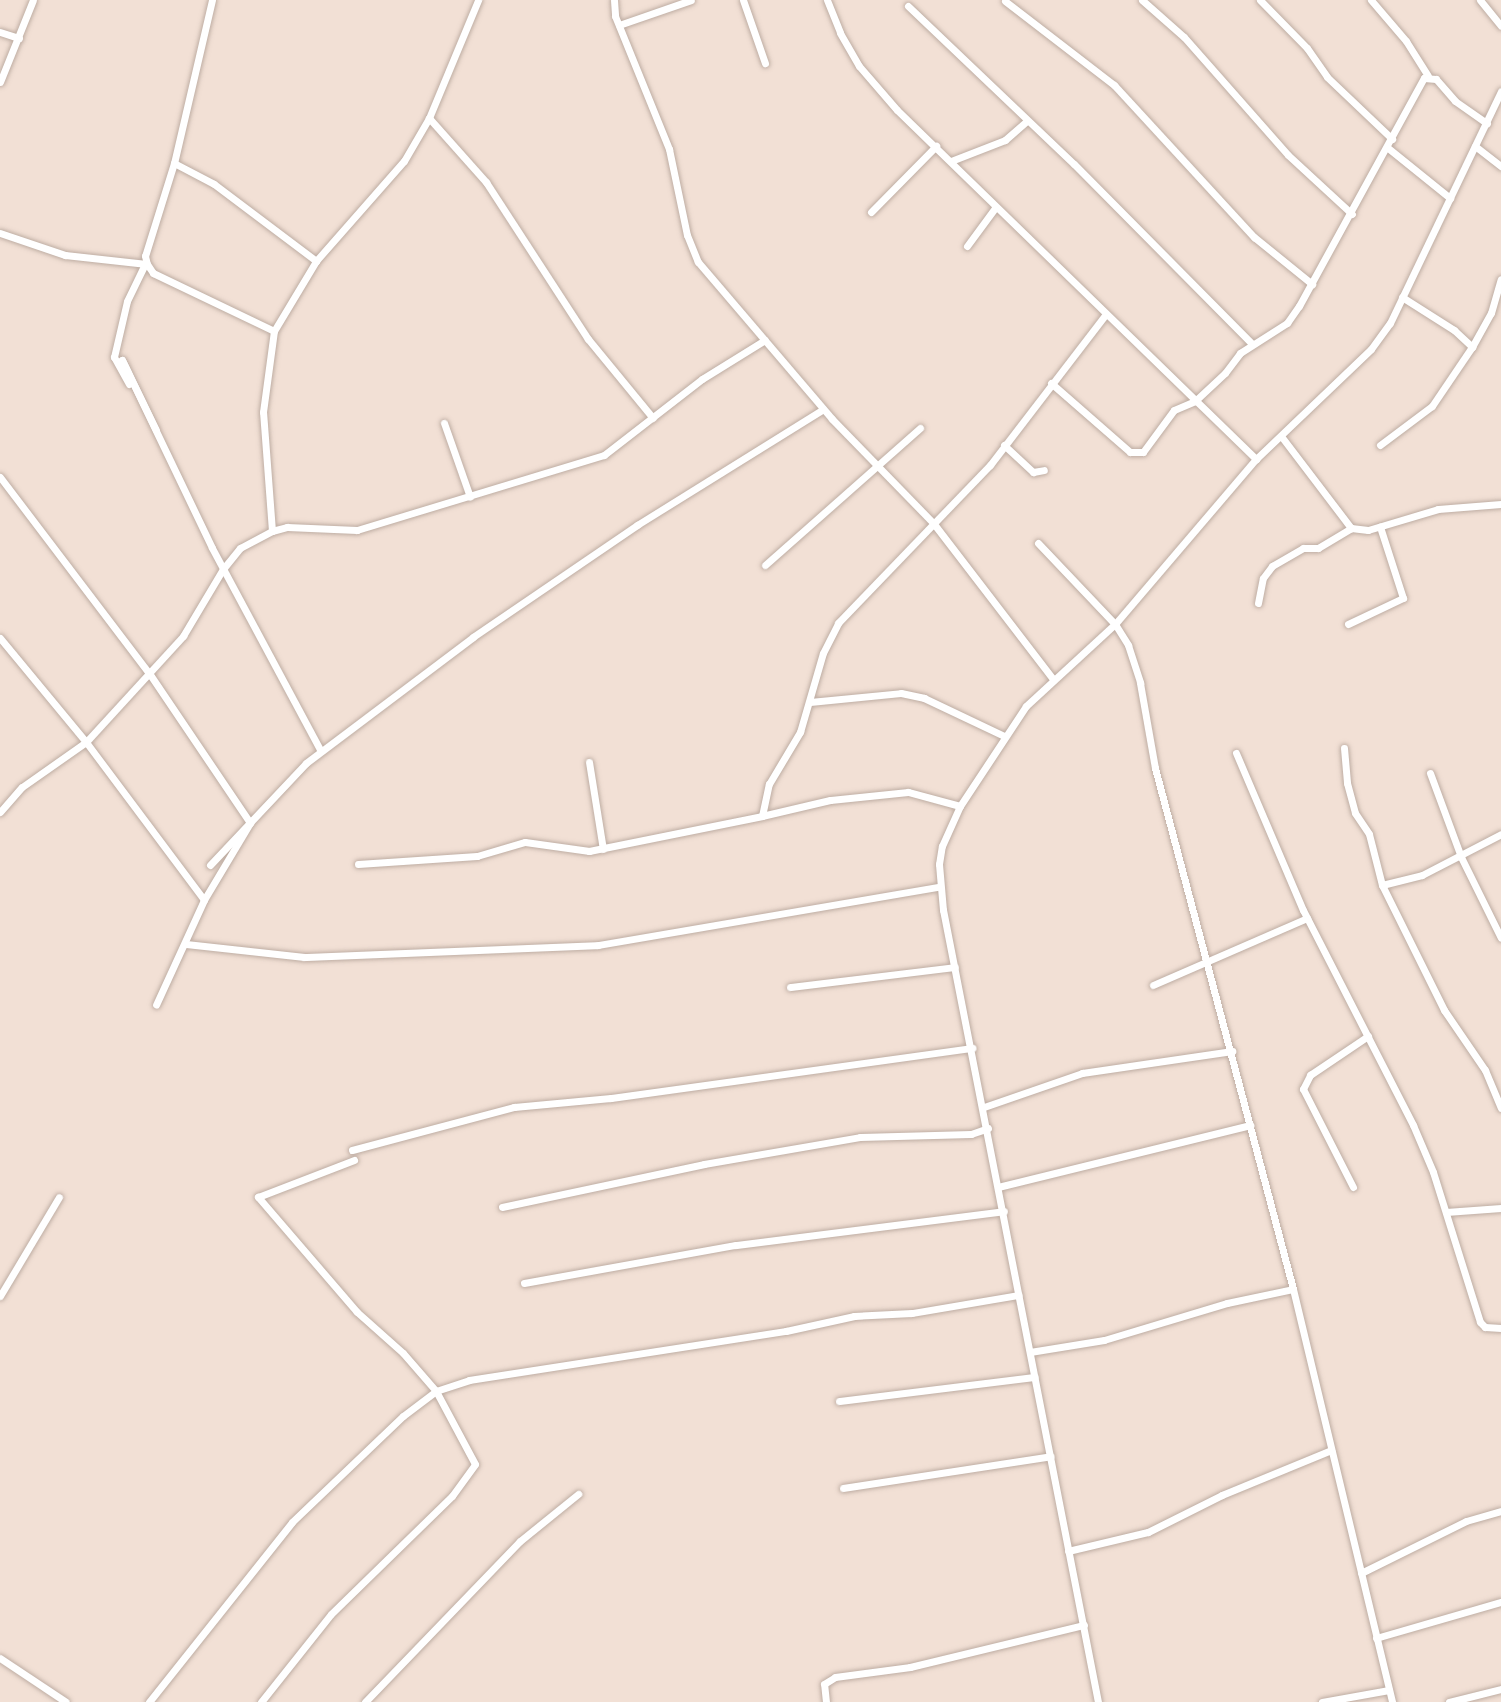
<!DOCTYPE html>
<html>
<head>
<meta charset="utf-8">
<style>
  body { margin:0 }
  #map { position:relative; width:1501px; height:1702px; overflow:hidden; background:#f2e0d5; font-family:Ubuntu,sans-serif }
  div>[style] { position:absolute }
  .roads { filter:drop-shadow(0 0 2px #beada3) drop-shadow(0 0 2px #beada3) }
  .minor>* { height:7px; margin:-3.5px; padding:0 3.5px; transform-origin:3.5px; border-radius:3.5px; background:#fff }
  span { translate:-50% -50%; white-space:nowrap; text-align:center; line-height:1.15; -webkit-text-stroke:4.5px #fdeee5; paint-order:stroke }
</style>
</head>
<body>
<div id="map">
  <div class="roads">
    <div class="minor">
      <div style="left:212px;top:0;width:167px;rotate:103.1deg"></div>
      <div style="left:174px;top:163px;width:97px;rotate:107.3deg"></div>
      <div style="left:145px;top:256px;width:8px;rotate:76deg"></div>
      <div style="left:147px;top:264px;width:11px;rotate:56deg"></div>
      <div style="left:153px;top:273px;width:134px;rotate:25.6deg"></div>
      <div style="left:614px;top:0;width:16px;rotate:86deg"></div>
      <div style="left:615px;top:16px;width:144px;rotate:67.9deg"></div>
      <div style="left:669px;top:149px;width:88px;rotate:78.2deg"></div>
      <div style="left:687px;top:235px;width:29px;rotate:68deg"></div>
      <div style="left:698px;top:262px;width:206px;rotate:49.5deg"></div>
      <div style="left:832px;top:419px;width:146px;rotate:45.8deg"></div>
      <div style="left:934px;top:524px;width:194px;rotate:52.5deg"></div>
      <div style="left:743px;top:0;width:67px;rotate:70.8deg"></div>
      <div style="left:827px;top:0;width:35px;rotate:68deg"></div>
      <div style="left:840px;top:33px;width:38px;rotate:60deg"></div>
      <div style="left:859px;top:66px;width:58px;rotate:49.2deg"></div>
      <div style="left:897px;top:110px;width:501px;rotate:44.19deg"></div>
      <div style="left:1142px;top:0;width:56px;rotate:41.4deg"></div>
      <div style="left:1184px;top:37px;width:157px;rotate:48.6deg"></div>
      <div style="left:1288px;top:155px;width:87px;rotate:42.7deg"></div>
      <div style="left:1260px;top:0;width:67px;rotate:45.6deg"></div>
      <div style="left:1307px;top:48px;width:35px;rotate:55deg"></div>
      <div style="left:1327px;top:77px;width:90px;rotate:43.6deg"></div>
      <div style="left:1371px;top:0;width:54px;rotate:49.5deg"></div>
      <div style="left:1406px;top:41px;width:41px;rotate:57.8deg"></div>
      <div style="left:1480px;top:0;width:33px;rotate:51deg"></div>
      <div style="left:1005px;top:1px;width:138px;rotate:37.6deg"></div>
      <div style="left:1114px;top:85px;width:207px;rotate:47.4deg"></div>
      <div style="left:1254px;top:237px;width:75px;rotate:39deg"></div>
      <div style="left:908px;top:6px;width:229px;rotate:43.6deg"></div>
      <div style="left:1074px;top:164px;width:253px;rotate:45.3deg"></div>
      <div style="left:619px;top:25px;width:76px;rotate:-19.1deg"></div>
      <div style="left:0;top:32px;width:20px;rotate:18deg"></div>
      <div style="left:0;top:82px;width:88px;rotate:-68.1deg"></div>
      <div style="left:429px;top:118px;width:86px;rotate:48.3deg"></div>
      <div style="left:486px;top:182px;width:187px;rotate:57deg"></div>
      <div style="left:588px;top:339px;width:102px;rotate:50.6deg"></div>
      <div style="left:1475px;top:146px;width:33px;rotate:38deg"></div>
      <div style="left:1388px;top:148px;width:80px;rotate:38.9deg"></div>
      <div style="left:951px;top:161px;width:58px;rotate:-21.3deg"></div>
      <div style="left:1005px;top:140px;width:29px;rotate:-41deg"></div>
      <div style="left:174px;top:163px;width:45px;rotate:27.7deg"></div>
      <div style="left:214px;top:184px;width:128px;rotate:37deg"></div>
      <div style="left:871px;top:212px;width:93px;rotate:-45.4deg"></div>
      <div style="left:0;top:233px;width:69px;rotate:18.7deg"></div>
      <div style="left:65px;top:255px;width:82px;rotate:6.3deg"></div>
      <div style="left:967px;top:246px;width:47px;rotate:-53.6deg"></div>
      <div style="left:1402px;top:297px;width:62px;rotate:32.4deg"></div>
      <div style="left:1454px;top:330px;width:25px;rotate:43deg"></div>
      <div style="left:1472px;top:347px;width:39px;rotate:-61deg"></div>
      <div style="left:1491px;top:313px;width:35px;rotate:-74deg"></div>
      <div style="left:1051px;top:383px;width:105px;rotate:41.1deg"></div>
      <div style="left:1130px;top:452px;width:13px"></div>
      <div style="left:1143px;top:452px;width:52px;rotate:-53.6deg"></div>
      <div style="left:1174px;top:410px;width:23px;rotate:-23deg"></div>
      <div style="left:1195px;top:401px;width:41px;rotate:-43deg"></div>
      <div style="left:1225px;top:373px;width:25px;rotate:-53deg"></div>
      <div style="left:1240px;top:353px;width:56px;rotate:-32.6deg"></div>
      <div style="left:1287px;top:323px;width:21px;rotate:-55deg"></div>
      <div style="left:1299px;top:306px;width:260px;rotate:-61.3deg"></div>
      <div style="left:1424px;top:78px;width:12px;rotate:5deg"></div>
      <div style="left:1436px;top:79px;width:29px;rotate:49deg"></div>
      <div style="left:1455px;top:101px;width:39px;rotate:35deg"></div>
      <div style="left:129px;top:384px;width:31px;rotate:-119deg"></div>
      <div style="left:114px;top:357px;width:57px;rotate:-76.9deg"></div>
      <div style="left:127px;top:301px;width:41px;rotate:-64.1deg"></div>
      <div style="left:444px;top:423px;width:78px;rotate:70.6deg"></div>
      <div style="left:156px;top:430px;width:78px;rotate:-115.9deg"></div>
      <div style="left:122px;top:360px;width:208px;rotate:64.4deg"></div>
      <div style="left:212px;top:548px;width:230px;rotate:61.8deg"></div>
      <div style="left:1281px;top:436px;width:116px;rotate:52.7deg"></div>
      <div style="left:1351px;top:528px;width:17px;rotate:7deg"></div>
      <div style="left:1368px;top:530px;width:73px;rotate:-16.7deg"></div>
      <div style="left:1438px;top:509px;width:63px;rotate:-4.5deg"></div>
      <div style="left:1004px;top:445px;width:40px;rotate:43deg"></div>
      <div style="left:1033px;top:472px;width:11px;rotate:-10deg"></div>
      <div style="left:1380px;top:445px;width:65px;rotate:-36.9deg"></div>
      <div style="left:1432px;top:406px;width:71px;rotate:-55.9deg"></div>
      <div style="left:0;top:477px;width:246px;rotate:52.8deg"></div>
      <div style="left:149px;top:673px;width:181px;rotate:56deg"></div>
      <div style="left:250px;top:823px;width:90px;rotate:120.9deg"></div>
      <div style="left:204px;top:900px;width:115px;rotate:114.6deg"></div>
      <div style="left:272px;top:531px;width:119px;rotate:-94.3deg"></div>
      <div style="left:263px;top:412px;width:82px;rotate:-82.3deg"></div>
      <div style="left:274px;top:331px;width:82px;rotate:-59deg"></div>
      <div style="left:316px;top:261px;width:133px;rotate:-48.7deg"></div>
      <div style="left:404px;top:161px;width:50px;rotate:-59.8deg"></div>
      <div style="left:429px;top:118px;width:128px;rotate:-67.4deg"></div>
      <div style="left:1038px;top:543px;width:112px;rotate:46.5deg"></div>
      <div style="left:1115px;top:624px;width:25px;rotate:58deg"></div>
      <div style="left:1128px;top:645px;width:40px;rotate:72deg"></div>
      <div style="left:1140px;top:683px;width:86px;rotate:80deg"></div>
      <div style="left:1155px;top:768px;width:539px;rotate:75.16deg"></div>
      <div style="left:1293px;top:1289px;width:425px;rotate:76.5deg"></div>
      <div style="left:765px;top:565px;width:207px;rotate:-41.5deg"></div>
      <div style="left:1258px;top:603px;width:25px;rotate:-79deg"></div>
      <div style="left:1263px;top:578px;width:15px;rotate:-53deg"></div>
      <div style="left:1272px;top:566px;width:36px;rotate:-30deg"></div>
      <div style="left:1303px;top:548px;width:15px"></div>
      <div style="left:1318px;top:548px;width:39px;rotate:-31deg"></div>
      <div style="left:1348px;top:624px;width:61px;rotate:-25.3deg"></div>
      <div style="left:1403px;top:598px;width:75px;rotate:-107.9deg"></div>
      <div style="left:0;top:638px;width:135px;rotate:50.4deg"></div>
      <div style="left:86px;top:742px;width:197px;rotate:53.2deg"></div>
      <div style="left:810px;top:702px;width:91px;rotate:-5.6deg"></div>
      <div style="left:901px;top:693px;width:24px;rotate:12deg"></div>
      <div style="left:924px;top:698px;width:89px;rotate:25.4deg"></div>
      <div style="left:1344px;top:748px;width:35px;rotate:85deg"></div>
      <div style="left:1347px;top:783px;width:31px;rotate:75deg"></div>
      <div style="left:1355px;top:813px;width:25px;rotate:56deg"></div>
      <div style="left:1369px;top:834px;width:53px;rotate:75.7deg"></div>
      <div style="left:1382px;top:885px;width:140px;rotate:63.6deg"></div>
      <div style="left:1444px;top:1010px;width:73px;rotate:55.7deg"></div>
      <div style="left:1485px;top:1070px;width:41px;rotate:67.2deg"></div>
      <div style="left:1236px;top:753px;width:171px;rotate:66.9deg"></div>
      <div style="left:1303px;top:910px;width:242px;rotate:62.9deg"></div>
      <div style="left:1413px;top:1125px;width:51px;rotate:66.9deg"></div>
      <div style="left:1433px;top:1172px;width:157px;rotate:72.6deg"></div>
      <div style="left:1480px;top:1322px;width:7px;rotate:45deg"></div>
      <div style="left:1485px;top:1327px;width:16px;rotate:4deg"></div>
      <div style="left:589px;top:762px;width:88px;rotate:80.9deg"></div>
      <div style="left:1430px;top:773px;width:90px;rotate:69.7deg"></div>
      <div style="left:1461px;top:857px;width:90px;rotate:63.7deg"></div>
      <div style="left:960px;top:806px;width:54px;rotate:-164.9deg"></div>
      <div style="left:908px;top:792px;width:78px;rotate:174.1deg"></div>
      <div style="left:830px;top:800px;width:70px;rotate:166.8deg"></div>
      <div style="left:762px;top:816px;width:33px;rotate:-78deg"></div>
      <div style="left:769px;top:784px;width:61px;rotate:-59.2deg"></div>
      <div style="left:800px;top:732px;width:82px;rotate:-73.8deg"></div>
      <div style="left:823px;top:653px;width:34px;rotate:-63deg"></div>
      <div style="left:838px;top:623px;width:219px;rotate:-46.1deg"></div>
      <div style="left:990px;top:465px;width:189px;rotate:-52.5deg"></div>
      <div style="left:0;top:812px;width:33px;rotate:-49deg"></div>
      <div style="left:22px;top:787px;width:78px;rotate:-35.1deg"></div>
      <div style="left:86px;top:742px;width:144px;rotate:-47.5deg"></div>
      <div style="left:183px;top:636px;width:78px;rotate:-59.2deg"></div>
      <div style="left:223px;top:569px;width:27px;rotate:-51deg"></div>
      <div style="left:240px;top:548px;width:36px;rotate:-28deg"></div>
      <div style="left:272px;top:531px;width:16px;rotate:-15deg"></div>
      <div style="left:287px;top:527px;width:70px;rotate:2.5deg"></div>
      <div style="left:357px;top:530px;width:258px;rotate:-16.9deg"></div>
      <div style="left:604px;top:455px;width:124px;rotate:-37.8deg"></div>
      <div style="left:702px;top:379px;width:74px;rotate:-31.8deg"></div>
      <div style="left:358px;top:864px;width:119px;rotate:-3.8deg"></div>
      <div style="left:477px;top:856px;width:50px;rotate:-16.3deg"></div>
      <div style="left:525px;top:842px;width:65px;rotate:8deg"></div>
      <div style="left:589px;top:851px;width:177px;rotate:-11.4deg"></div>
      <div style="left:210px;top:865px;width:140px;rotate:-46.7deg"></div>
      <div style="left:306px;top:763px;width:209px;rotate:-37deg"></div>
      <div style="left:473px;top:637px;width:199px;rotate:-34.3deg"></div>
      <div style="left:637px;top:525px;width:219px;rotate:-31.9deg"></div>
      <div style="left:1382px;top:885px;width:41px;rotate:-14deg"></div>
      <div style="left:1422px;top:875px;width:89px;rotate:-27.4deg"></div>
      <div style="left:186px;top:944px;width:119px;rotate:6.3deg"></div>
      <div style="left:304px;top:957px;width:294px;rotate:-2.3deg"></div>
      <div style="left:598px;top:945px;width:346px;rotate:-9.7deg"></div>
      <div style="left:1153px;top:985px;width:168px;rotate:-23.5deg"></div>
      <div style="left:790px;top:987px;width:166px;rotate:-6.9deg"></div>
      <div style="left:984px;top:1107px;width:104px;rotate:-19.1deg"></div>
      <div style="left:1082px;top:1073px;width:152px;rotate:-8.3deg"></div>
      <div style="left:352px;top:1150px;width:168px;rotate:-14.9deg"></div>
      <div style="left:514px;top:1107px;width:97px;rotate:-5.3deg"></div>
      <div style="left:611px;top:1098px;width:365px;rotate:-7.9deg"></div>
      <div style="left:998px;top:1187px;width:260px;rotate:-13.8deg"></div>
      <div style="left:1353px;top:1187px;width:110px;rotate:-117deg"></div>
      <div style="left:1303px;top:1089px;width:16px;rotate:-63deg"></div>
      <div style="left:1310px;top:1075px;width:70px;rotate:-33.9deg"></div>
      <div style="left:502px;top:1207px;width:207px;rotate:-12deg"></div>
      <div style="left:704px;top:1164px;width:158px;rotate:-9.8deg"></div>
      <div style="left:860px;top:1137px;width:111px;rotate:-1.5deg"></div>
      <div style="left:971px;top:1134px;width:18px;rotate:-19deg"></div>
      <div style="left:1446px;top:1212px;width:55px;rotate:-4.2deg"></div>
      <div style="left:524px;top:1283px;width:215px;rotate:-10.2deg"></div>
      <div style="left:736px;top:1245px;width:270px;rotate:-7.2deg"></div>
      <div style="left:0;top:1296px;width:115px;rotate:-59.2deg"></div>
      <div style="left:1030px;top:1352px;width:75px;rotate:-9.2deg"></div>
      <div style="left:1104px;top:1340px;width:128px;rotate:-16.7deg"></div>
      <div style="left:1227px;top:1303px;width:67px;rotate:-12deg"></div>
      <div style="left:839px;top:1401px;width:197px;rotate:-7deg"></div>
      <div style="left:843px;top:1488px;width:210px;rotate:-8.7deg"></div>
      <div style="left:1068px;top:1551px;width:82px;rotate:-13.4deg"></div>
      <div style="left:1148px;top:1532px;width:83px;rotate:-26.6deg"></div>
      <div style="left:1222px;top:1495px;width:118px;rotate:-22.4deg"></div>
      <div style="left:1361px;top:1573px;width:117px;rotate:-26.3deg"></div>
      <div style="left:1466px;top:1521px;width:36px;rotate:-16deg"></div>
      <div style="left:1376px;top:1638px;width:130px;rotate:-16.1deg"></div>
      <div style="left:0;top:1658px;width:79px;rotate:33.7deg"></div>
      <div style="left:149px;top:1702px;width:230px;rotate:-51.5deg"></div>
      <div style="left:292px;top:1522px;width:153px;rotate:-43.7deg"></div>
      <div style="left:403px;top:1416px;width:41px;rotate:-37.1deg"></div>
      <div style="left:436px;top:1391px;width:35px;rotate:-18deg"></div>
      <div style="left:469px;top:1380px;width:321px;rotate:-8.8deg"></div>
      <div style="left:786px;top:1331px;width:70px;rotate:-12.4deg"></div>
      <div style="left:854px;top:1316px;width:58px;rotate:-3deg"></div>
      <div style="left:912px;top:1313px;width:108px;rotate:-9.6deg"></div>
      <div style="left:261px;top:1702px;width:112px;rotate:-51.5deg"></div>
      <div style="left:331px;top:1614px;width:169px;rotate:-44.3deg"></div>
      <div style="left:452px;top:1496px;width:39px;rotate:-54deg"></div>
      <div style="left:475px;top:1464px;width:83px;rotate:-118.1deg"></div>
      <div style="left:436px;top:1391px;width:50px;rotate:-131deg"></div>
      <div style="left:403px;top:1353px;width:62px;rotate:-138.3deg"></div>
      <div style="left:357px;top:1312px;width:152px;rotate:-130.7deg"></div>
      <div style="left:258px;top:1197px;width:103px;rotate:-21.1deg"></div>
      <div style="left:365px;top:1702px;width:223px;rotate:-46.1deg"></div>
      <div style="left:520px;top:1541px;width:75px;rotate:-39deg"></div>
      <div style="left:826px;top:1702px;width:18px;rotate:-96deg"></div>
      <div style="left:824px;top:1684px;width:13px;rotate:-32deg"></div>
      <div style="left:835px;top:1677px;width:76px;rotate:-7.6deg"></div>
      <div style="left:910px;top:1667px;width:179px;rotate:-13.6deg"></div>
      <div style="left:1098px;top:1702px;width:807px;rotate:-101.07deg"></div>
      <div style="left:943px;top:910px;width:46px;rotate:-95deg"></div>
      <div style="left:939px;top:864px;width:18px;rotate:-81deg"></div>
      <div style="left:942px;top:846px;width:44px;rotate:-65.8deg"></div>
      <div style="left:960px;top:806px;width:120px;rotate:-56.6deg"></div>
      <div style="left:1026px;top:706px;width:121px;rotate:-42.7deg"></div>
      <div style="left:1115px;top:624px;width:217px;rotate:-49.5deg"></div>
      <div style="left:1256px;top:459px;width:159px;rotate:-43.7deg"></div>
      <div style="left:1371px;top:349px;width:32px;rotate:-54deg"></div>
      <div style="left:1390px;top:323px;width:257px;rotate:-64.4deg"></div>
      <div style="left:1322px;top:1702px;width:68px;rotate:-10.2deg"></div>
      <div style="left:1449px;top:1702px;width:54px;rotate:-14deg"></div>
    </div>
  </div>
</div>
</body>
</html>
